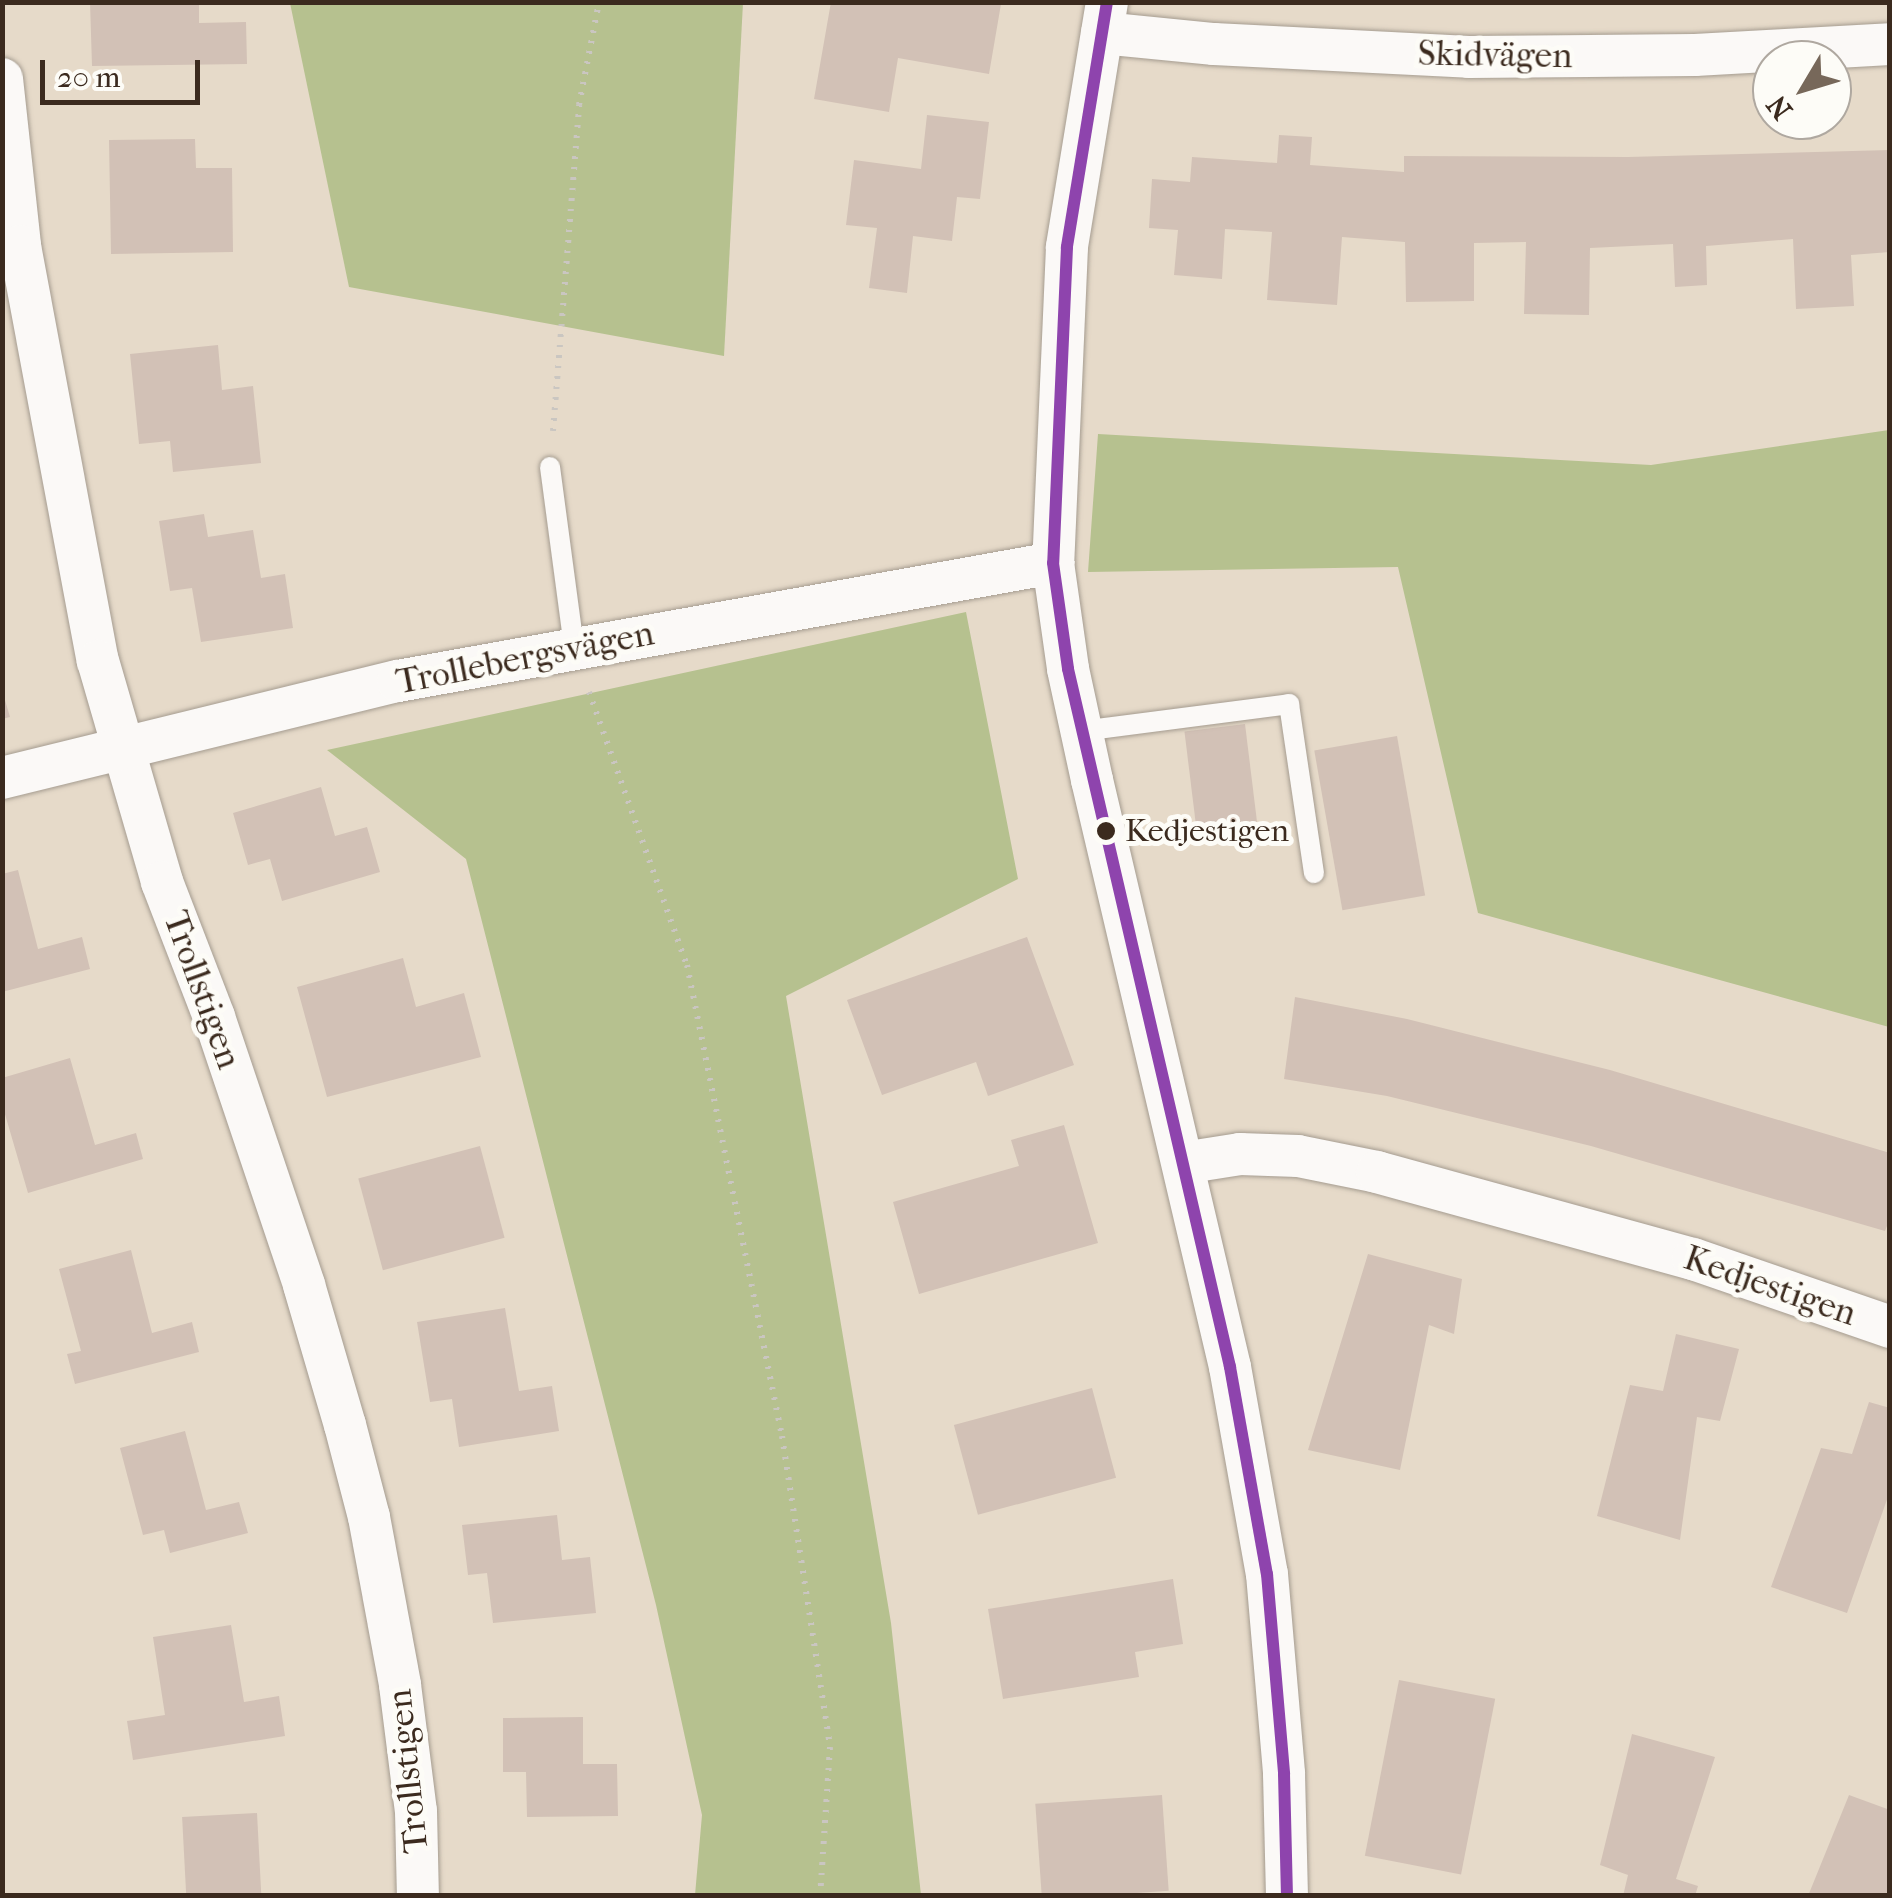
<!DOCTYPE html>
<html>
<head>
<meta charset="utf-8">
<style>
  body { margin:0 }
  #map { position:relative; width:1892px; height:1898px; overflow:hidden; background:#e6dac9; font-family:"IM FELL French Canon",serif }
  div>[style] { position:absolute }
  .forest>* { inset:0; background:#b6c18f }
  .building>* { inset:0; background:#d2c1b6; transform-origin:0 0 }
  .path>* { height:6px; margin-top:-3px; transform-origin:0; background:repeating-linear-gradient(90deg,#cac6c1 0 2.5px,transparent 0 10.5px) }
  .roads { filter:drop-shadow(0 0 2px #a59c90) drop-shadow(0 0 2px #a59c90) }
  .service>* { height:20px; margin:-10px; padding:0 10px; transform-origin:10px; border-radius:10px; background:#fbf9f7 }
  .minor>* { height:42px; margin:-21px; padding:0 21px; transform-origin:21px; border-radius:21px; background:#fbf9f7 }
  .bus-1>* { height:12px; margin:-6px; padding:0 6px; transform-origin:6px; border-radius:6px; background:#8e44ad }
  .dots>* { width:28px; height:28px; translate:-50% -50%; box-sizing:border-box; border:5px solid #fdfcf7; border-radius:50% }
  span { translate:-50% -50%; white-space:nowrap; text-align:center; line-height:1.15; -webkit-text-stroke:10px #fdfcf7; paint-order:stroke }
  .bus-label { font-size:32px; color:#3b2a1e }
  .left { translate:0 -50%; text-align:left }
  .street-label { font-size:35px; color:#3b2a1e }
  .frame { position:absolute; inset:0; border:5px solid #3b2a1e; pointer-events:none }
  .north { position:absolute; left:1752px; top:40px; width:100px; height:100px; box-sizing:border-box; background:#fdfcf7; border:2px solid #afa8a0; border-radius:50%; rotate:232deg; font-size:28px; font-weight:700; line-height:40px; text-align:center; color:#3b2a1e }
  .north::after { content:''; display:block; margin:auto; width:35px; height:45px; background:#77685a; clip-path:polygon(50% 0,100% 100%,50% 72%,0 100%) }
  .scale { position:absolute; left:40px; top:60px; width:160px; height:45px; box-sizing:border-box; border:5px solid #3b2a1e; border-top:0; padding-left:12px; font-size:30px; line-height:35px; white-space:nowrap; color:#3b2a1e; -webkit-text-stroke:8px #fdfcf7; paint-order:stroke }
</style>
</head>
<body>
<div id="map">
  <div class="forest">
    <div style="clip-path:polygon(290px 3px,743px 3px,724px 356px,349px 287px)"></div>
    <div style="clip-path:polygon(1889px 430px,1889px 1027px,1478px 913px,1398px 567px,1088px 572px,1098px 434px,1651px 465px)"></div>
    <div style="clip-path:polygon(966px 612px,1018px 879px,786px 996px,891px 1623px,921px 1895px,695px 1895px,702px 1815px,656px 1605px,466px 859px,327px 750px)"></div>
  </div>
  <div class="building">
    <div style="clip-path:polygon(90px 2px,199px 2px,199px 23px,246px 22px,247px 64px,92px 66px)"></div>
    <div style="clip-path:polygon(831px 2px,1001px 4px,989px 74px,898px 58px,889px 112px,814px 99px)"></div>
    <div style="clip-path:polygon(927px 115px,989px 122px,980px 199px,957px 197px,952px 241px,913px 236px,907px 293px,869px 288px,877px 228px,846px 225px,854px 160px,921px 169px)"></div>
    <div style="clip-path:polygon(1279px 135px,1312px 137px,1310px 165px,1404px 172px,1404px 156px,1628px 157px,1890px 150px,1890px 252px,1851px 255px,1854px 306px,1796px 309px,1793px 239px,1706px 246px,1707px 285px,1675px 287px,1673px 244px,1590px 248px,1589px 315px,1524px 314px,1526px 242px,1474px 243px,1474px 301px,1406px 302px,1405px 242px,1342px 237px,1337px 305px,1267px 300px,1272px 232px,1225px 229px,1222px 279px,1174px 275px,1178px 230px,1149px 228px,1152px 179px,1190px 182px,1192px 157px,1277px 163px)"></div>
    <div style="clip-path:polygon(195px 139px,196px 168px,232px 168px,233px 252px,111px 254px,109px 140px)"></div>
    <div style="clip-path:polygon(218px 345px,222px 390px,253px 386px,261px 463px,173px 472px,170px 441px,139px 444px,130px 354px)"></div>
    <div style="clip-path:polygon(204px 514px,208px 537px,253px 530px,261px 578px,285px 574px,293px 628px,201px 642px,192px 588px,170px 591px,159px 521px)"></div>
    <div style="clip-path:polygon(2px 690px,10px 717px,2px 719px)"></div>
    <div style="left:1245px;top:724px;width:111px;height:61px;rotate:83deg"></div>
    <div style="left:1397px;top:736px;width:162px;height:84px;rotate:80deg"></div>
    <div style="clip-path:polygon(321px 787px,335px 836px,367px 827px,380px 872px,282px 901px,270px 859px,248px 865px,233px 813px)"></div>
    <div style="clip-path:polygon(18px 870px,38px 949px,82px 937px,90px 969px,2px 992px,2px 874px)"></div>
    <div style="clip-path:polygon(1027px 937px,1074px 1065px,988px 1096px,976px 1062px,882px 1095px,847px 1000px)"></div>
    <div style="clip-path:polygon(403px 958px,416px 1007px,464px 993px,481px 1057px,327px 1097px,297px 987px)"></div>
    <div style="clip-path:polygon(1295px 997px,1407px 1019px,1610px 1070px,1890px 1153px,1890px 1218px,1885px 1231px,1591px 1146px,1387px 1096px,1284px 1079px)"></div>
    <div style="clip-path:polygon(70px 1058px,95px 1145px,136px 1133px,143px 1159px,28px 1193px,2px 1104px,2px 1078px)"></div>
    <div style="clip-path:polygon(1064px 1125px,1098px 1243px,919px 1294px,893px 1202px,1019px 1166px,1011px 1140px)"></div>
    <div style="left:480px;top:1146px;width:95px;height:126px;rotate:75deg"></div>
    <div style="clip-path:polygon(131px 1250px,152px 1333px,192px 1322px,199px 1352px,75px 1384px,67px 1354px,81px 1351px,59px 1269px)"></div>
    <div style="clip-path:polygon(1368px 1254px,1462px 1279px,1454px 1334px,1429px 1325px,1400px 1470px,1308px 1450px)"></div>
    <div style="clip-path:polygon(505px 1308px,519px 1391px,552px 1386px,559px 1431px,459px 1447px,452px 1399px,430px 1402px,417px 1322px)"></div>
    <div style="clip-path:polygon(1676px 1334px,1739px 1349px,1720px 1421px,1697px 1417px,1680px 1540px,1597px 1516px,1630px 1385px,1663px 1391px)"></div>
    <div style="left:1092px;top:1388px;width:93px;height:143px;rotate:75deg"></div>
    <div style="clip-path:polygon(1869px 1402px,1890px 1408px,1890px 1491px,1847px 1613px,1771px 1587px,1821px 1448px,1852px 1454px)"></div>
    <div style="clip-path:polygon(185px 1431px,206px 1510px,239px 1502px,248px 1533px,170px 1553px,164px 1530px,143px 1535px,120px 1448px)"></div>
    <div style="clip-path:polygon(557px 1515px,562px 1560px,590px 1557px,596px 1613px,493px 1623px,487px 1573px,468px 1575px,462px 1525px)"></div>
    <div style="clip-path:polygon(1173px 1579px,1183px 1644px,1135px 1652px,1139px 1677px,1003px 1699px,988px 1609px)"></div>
    <div style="clip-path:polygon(231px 1625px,244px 1702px,279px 1696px,285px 1736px,133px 1760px,127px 1721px,165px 1715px,153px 1637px)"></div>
    <div style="left:1399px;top:1680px;width:98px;height:179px;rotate:11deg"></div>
    <div style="clip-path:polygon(583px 1717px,583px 1764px,617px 1764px,618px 1816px,527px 1817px,526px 1772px,503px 1772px,503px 1718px)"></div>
    <div style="clip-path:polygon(1632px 1734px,1715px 1757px,1676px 1879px,1698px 1886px,1695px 1896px,1623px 1896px,1628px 1875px,1600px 1865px)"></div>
    <div style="left:1162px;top:1795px;width:96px;height:127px;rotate:86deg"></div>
    <div style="clip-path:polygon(1849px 1795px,1890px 1810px,1889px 1896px,1808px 1896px)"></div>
    <div style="left:257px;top:1813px;width:83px;height:75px;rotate:87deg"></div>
  </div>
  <div class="path">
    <div style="left:553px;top:431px;width:327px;rotate:-85.4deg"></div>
    <div style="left:579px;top:105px;width:105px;rotate:-79deg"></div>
    <div style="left:589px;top:692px;width:290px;rotate:70.3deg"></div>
    <div style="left:687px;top:965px;width:480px;rotate:78.6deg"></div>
    <div style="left:782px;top:1436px;width:315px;rotate:81.2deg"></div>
    <div style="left:830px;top:1747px;width:149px;rotate:93.8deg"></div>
  </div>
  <div class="roads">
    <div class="service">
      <div style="left:550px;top:467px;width:183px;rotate:82.4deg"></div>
      <div style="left:1082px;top:731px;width:209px;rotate:-7.4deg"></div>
      <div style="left:1289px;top:704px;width:171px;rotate:81.6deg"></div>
    </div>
    <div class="minor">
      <div style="left:1107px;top:2px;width:248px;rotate:99.3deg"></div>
      <div style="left:1067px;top:247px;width:316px;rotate:92.5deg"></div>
      <div style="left:1053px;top:563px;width:107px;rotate:81.9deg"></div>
      <div style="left:1068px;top:669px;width:114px;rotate:77.8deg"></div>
      <div style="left:1092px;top:780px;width:603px;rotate:76.77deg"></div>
      <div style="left:1230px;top:1367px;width:210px;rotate:79.9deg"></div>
      <div style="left:1267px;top:1574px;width:201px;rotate:85.1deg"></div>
      <div style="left:1284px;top:1774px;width:122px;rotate:88.6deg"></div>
      <div style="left:1102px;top:33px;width:113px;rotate:5.6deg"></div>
      <div style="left:1214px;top:44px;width:255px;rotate:2.9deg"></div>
      <div style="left:1469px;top:57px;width:226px;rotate:-0.5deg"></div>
      <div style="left:1695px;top:55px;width:195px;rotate:-3.2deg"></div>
      <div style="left:2px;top:79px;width:168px;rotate:83.8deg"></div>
      <div style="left:20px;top:246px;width:422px;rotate:79.4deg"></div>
      <div style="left:98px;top:661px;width:230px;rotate:73.8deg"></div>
      <div style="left:162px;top:882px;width:145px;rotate:68.9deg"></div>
      <div style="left:214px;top:1017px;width:283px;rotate:71.4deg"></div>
      <div style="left:304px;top:1285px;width:146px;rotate:73.7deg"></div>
      <div style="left:345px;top:1425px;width:95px;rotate:75.4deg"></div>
      <div style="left:369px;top:1517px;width:171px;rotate:79.5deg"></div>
      <div style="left:400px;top:1685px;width:127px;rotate:82.8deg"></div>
      <div style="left:416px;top:1811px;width:85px;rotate:88.7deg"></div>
      <div style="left:2px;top:778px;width:408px;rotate:-13.8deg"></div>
      <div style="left:398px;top:681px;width:666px;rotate:-10.21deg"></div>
      <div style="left:1183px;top:1163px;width:58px;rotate:-9deg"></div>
      <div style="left:1240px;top:1154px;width:58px;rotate:2deg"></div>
      <div style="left:1298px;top:1156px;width:81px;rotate:11.4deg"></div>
      <div style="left:1377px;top:1172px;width:328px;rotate:15.4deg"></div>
      <div style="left:1693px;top:1259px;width:208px;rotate:19deg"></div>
    </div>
  </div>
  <div class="bus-1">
    <div style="left:1107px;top:2px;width:248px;rotate:99.3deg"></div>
    <div style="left:1067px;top:247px;width:316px;rotate:92.5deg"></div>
    <div style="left:1053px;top:563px;width:107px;rotate:81.9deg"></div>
    <div style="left:1068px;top:669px;width:717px;rotate:76.93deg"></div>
    <div style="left:1230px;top:1367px;width:210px;rotate:79.9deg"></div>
    <div style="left:1267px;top:1574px;width:201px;rotate:85.1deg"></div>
    <div style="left:1284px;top:1774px;width:122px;rotate:88.6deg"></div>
  </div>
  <div class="dots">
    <div style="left:1106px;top:831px;background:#3b2a1e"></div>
  </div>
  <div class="bus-label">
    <span class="left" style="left:1125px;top:831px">Kedjestigen</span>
  </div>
  <div class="street-label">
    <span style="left:1495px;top:55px;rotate:1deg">Skidvägen</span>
    <span style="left:525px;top:658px;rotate:-11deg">Trollebergsvägen</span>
    <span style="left:202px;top:990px;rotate:70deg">Trollstigen</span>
    <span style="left:1770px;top:1286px;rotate:19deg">Kedjestigen</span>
    <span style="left:408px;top:1771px;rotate:-96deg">Trollstigen</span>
  </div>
  <div class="frame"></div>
  <div class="north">N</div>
  <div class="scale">20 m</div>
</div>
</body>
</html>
